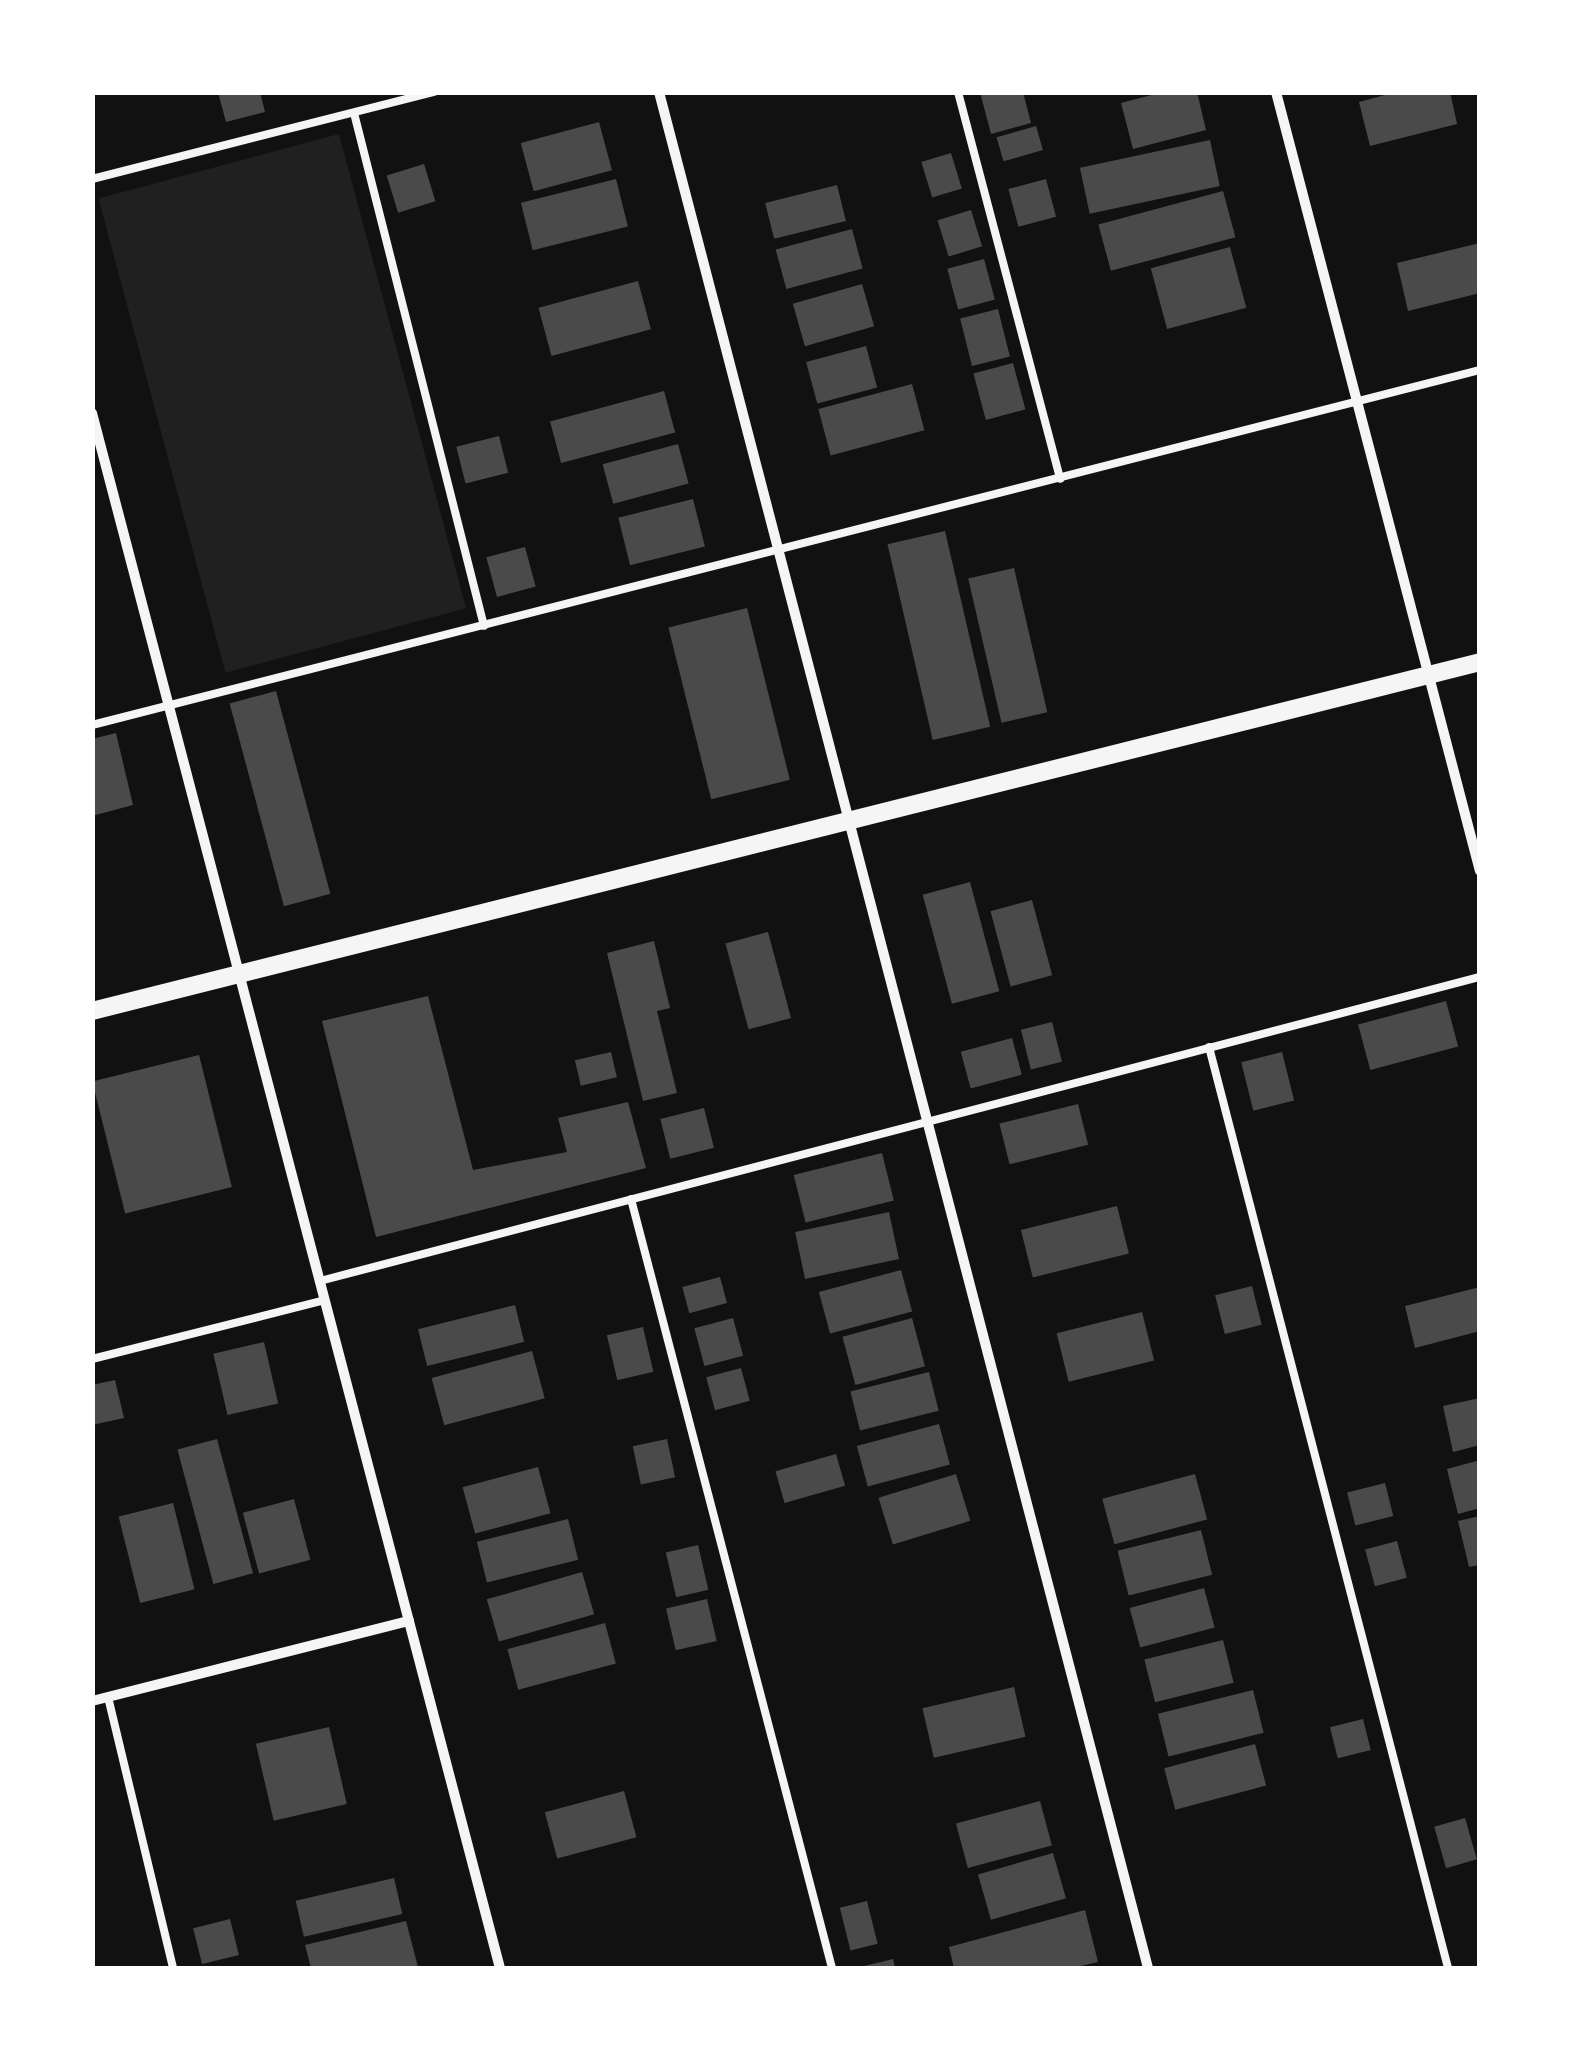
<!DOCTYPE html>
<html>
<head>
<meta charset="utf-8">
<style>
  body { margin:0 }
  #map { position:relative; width:1572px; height:2061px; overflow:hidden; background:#111; font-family:"Work Sans",sans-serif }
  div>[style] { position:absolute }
  .green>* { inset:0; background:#202020; transform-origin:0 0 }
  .building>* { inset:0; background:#4a4a4a; transform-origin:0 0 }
  .service>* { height:8px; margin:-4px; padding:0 4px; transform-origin:4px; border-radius:4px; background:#f5f5f5 }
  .minor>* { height:10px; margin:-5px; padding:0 5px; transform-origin:5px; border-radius:5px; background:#f5f5f5 }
  .tertiary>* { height:18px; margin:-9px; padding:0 9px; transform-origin:9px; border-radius:9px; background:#f5f5f5 }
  span { translate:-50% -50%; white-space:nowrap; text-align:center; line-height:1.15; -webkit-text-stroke:8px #fff; paint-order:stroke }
  .frame { position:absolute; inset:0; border:95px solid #fff; pointer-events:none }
</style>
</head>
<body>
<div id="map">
  <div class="green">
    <div style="left:339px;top:134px;width:491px;height:249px;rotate:75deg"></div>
  </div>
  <div class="building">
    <div style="clip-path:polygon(218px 92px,260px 92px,265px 112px,226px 122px)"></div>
    <div style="clip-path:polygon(980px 92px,1023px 92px,1031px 123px,991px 134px)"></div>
    <div style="clip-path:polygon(1163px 92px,1197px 92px,1206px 130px,1133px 149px,1121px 103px)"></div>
    <div style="clip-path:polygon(1396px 92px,1450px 92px,1457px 124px,1370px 146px,1359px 102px)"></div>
    <div style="left:599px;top:122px;width:50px;height:81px;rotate:75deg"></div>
    <div style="left:1036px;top:126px;width:25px;height:41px;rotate:74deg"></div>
    <div style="left:1210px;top:140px;width:47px;height:133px;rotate:78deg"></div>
    <div style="left:951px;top:153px;width:37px;height:31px;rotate:73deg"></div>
    <div style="left:424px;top:164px;width:39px;height:39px;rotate:73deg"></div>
    <div style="left:616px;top:179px;width:49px;height:98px;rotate:76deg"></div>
    <div style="left:1046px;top:179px;width:39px;height:39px;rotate:75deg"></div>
    <div style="left:837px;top:185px;width:37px;height:74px;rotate:76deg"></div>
    <div style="left:1223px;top:191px;width:48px;height:129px;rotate:75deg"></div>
    <div style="left:971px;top:210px;width:38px;height:35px;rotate:73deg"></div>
    <div style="left:852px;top:229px;width:41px;height:79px;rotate:75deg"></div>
    <div style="clip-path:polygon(1480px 243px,1480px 293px,1408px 311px,1397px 263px)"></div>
    <div style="left:1230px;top:247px;width:63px;height:82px;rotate:75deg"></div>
    <div style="left:984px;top:259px;width:42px;height:38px;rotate:75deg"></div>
    <div style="left:638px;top:281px;width:50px;height:103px;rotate:75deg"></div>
    <div style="left:862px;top:284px;width:44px;height:72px;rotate:74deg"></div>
    <div style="left:998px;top:309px;width:49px;height:39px;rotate:76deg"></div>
    <div style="left:866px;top:346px;width:43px;height:62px;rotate:75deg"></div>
    <div style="left:1013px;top:363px;width:48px;height:41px;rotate:75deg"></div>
    <div style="left:912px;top:384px;width:48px;height:97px;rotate:75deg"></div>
    <div style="left:664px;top:391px;width:43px;height:118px;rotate:75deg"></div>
    <div style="left:499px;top:436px;width:38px;height:44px;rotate:76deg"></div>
    <div style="left:678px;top:444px;width:41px;height:78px;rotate:75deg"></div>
    <div style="left:693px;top:499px;width:49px;height:77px;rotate:76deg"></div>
    <div style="left:945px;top:531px;width:201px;height:59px;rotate:77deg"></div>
    <div style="left:525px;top:547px;width:41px;height:40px;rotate:75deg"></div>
    <div style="left:1014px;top:568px;width:148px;height:47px;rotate:77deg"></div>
    <div style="left:747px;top:608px;width:177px;height:81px;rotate:76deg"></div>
    <div style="left:276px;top:691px;width:210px;height:48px;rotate:75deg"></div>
    <div style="clip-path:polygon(116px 733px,133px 805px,92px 816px,92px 739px)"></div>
    <div style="left:970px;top:882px;width:113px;height:49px;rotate:75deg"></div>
    <div style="left:1032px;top:900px;width:78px;height:43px;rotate:75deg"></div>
    <div style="left:768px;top:932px;width:89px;height:44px;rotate:75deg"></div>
    <div style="clip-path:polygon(654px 941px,670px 1008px,657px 1011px,677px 1093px,643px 1101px,607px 953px)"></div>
    <div style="clip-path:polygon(428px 996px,473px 1170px,567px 1152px,558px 1118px,628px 1102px,646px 1168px,376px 1237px,322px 1021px)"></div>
    <div style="left:1446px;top:1001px;width:47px;height:91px;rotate:75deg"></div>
    <div style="left:1052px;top:1022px;width:41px;height:32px;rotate:76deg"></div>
    <div style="left:1012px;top:1038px;width:38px;height:53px;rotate:75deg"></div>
    <div style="left:611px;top:1052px;width:26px;height:37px;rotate:77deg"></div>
    <div style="left:1282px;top:1052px;width:50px;height:42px;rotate:76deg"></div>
    <div style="left:199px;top:1055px;width:136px;height:110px;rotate:76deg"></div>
    <div style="left:1078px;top:1104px;width:42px;height:81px;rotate:76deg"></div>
    <div style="left:704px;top:1108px;width:41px;height:45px;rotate:76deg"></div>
    <div style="left:882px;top:1153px;width:49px;height:91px;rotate:76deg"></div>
    <div style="left:1117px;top:1206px;width:49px;height:99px;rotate:76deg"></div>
    <div style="left:889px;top:1212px;width:48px;height:96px;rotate:78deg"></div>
    <div style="left:901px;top:1270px;width:43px;height:85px;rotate:75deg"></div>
    <div style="left:720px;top:1277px;width:27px;height:39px;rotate:75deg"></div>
    <div style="left:1252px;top:1286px;width:40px;height:38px;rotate:76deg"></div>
    <div style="clip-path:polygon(1480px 1287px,1480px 1331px,1415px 1348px,1405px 1306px)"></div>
    <div style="left:515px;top:1305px;width:38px;height:100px;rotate:76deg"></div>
    <div style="left:1142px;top:1312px;width:50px;height:88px;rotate:76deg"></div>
    <div style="left:733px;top:1318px;width:39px;height:40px;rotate:75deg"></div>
    <div style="left:912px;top:1318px;width:50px;height:72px;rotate:75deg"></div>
    <div style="left:643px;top:1327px;width:46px;height:37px;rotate:77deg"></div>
    <div style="left:264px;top:1342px;width:63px;height:52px;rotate:77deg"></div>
    <div style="left:532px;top:1351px;width:49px;height:104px;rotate:75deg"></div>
    <div style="left:741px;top:1368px;width:34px;height:36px;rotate:75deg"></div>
    <div style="left:929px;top:1372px;width:40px;height:81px;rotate:76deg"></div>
    <div style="clip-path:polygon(115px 1380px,124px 1418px,92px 1425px,92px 1385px)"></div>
    <div style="clip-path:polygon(1480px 1398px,1480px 1445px,1453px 1452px,1443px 1406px)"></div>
    <div style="left:939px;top:1424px;width:42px;height:85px;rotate:75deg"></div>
    <div style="left:217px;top:1439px;width:139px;height:41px;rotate:75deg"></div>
    <div style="left:667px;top:1439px;width:39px;height:35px;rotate:78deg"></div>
    <div style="left:836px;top:1454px;width:33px;height:63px;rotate:74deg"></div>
    <div style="clip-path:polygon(1480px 1460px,1480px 1508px,1458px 1514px,1447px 1469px)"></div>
    <div style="left:538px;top:1467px;width:48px;height:78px;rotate:75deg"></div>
    <div style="left:956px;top:1474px;width:49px;height:81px;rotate:73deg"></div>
    <div style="left:1195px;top:1474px;width:47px;height:96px;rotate:75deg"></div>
    <div style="left:1385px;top:1483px;width:34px;height:39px;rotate:76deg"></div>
    <div style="left:294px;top:1499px;width:63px;height:53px;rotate:75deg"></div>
    <div style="left:173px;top:1503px;width:89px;height:56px;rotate:76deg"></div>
    <div style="clip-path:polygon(1480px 1516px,1480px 1565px,1469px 1567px,1458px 1521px)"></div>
    <div style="left:568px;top:1519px;width:42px;height:94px;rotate:76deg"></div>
    <div style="left:1201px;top:1530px;width:46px;height:86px;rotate:76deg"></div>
    <div style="left:1397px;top:1541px;width:38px;height:33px;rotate:75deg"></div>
    <div style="left:698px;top:1545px;width:46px;height:33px;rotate:77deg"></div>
    <div style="left:582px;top:1572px;width:44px;height:99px;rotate:74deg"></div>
    <div style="left:1204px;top:1588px;width:41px;height:77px;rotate:75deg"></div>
    <div style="left:707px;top:1599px;width:43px;height:42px;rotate:77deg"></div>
    <div style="left:605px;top:1623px;width:42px;height:101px;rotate:75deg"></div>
    <div style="left:1223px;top:1640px;width:44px;height:81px;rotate:76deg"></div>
    <div style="left:1014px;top:1687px;width:51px;height:94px;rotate:77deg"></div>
    <div style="left:1253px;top:1690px;width:44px;height:98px;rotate:76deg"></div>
    <div style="left:1363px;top:1719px;width:32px;height:34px;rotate:76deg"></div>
    <div style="left:329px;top:1727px;width:79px;height:75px;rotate:77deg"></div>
    <div style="left:1255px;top:1744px;width:43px;height:94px;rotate:75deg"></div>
    <div style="left:624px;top:1791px;width:48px;height:82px;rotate:75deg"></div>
    <div style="left:1040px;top:1801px;width:46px;height:87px;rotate:75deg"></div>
    <div style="left:1465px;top:1818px;width:43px;height:32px;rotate:74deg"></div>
    <div style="left:1053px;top:1853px;width:47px;height:78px;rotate:74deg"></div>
    <div style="left:394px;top:1878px;width:37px;height:101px;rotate:77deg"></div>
    <div style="left:867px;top:1901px;width:44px;height:28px;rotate:76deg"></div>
    <div style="clip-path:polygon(1085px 1910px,1098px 1962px,1072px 1968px,954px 1968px,949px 1947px)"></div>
    <div style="left:230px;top:1919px;width:37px;height:38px;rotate:76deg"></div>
    <div style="clip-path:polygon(406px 1921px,418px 1967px,311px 1968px,305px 1945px)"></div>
    <div style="clip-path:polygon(893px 1959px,895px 1968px,861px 1968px,860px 1967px)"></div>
  </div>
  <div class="service">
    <div style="left:958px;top:92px;width:400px;rotate:75.2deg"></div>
    <div style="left:354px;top:113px;width:529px;rotate:75.78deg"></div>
    <div style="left:92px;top:179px;width:353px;rotate:-14.3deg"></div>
    <div style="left:92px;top:725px;width:1433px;rotate:-14.35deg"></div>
    <div style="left:1209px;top:1047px;width:952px;rotate:75.45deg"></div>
    <div style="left:631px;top:1199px;width:795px;rotate:75.35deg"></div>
    <div style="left:320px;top:1281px;width:1199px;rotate:-14.69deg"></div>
    <div style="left:92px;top:1359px;width:240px;rotate:-14.2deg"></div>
    <div style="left:108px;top:1697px;width:279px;rotate:76.5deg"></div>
  </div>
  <div class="minor">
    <div style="left:659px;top:92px;width:1939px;rotate:75.39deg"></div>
    <div style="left:1276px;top:92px;width:805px;rotate:75.33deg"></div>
    <div style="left:92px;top:413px;width:1608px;rotate:75.3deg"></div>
    <div style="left:92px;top:1701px;width:327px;rotate:-14.2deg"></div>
  </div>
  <div class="tertiary">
    <div style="left:92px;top:1011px;width:1431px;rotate:-14.11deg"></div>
  </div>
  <div class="frame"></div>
</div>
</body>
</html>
